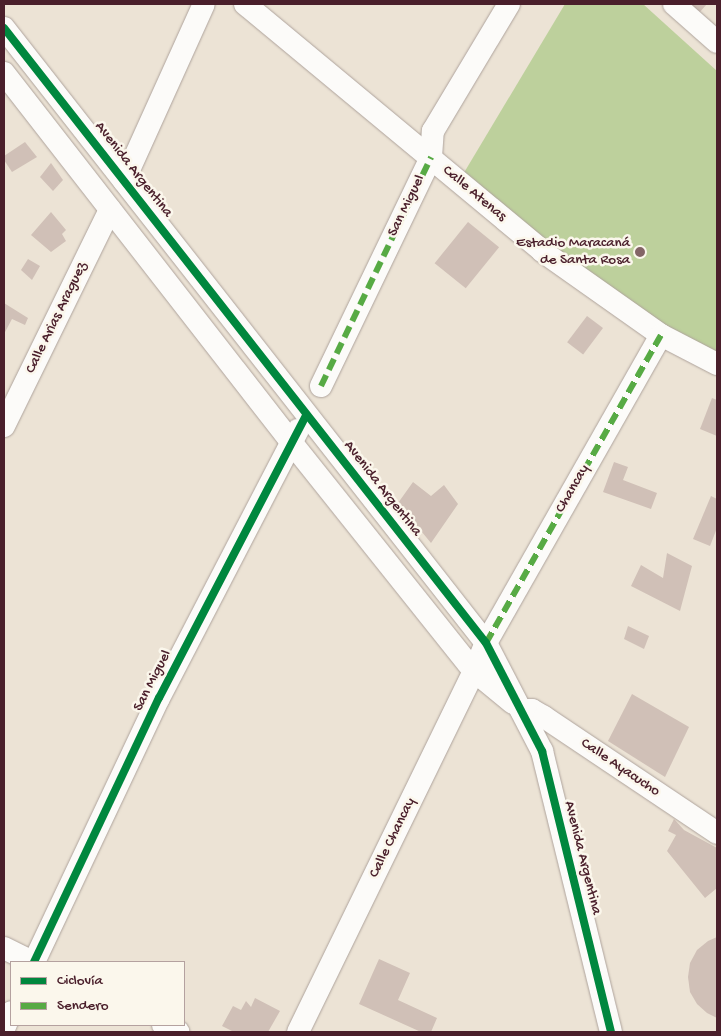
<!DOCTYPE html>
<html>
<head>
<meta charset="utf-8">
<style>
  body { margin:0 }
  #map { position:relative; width:721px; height:1036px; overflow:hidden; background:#ece3d5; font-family:"Gochi Hand",sans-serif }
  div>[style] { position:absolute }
  .green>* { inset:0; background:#bdd09c }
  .building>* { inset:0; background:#d0c0b7; transform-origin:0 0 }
  .roads { filter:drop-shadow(0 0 1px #aea39c) drop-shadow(0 0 1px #aea39c) }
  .minor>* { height:22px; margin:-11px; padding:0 11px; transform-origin:11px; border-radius:11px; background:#fcfbf9 }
  .quiet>* { height:6px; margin-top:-3px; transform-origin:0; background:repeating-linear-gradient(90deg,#57aa44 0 12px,transparent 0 18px) }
  .cycleway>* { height:8px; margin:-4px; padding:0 4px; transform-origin:4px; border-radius:4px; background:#00873e }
  .dots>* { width:14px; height:14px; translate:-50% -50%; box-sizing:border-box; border:2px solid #fbf7ec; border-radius:50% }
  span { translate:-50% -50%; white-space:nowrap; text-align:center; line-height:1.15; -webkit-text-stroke:5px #fbf7ec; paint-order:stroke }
  .street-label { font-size:15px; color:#4a1f2b }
  .poi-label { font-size:15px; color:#4a1f2b }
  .right { translate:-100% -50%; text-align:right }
  .frame { position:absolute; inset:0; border:5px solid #4a1f2b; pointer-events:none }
  .legend { position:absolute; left:10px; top:961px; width:175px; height:65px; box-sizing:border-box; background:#fbf7ec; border:1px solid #b4a19f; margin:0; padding:6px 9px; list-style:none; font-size:15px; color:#4a1f2b }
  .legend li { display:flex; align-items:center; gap:10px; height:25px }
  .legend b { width:25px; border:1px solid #b4a19f }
</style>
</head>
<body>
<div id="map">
  <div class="green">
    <div style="clip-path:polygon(565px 4px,643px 4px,717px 71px,717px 357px,662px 328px,462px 176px)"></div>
  </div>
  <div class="building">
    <div style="clip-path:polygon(688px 4px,707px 4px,699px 13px)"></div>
    <div style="clip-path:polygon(25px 142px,37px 157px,12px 172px,4px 160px,4px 156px)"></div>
    <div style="clip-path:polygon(51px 163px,63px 180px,53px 191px,40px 177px)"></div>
    <div style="clip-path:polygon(51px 212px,66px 230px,62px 234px,66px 241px,51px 252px,31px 235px)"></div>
    <div style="left:468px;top:222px;width:40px;height:53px;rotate:39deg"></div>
    <div style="clip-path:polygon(28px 259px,40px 266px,32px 280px,21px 270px)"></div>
    <div style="clip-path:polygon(4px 303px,28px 318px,25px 325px,12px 319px,4px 334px)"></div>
    <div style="left:587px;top:316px;width:20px;height:33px;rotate:37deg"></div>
    <div style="clip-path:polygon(712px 398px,717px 400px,717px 436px,700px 429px)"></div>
    <div style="clip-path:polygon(614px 462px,628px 467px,623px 480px,657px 493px,651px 509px,603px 492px)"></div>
    <div style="clip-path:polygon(413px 482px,431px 496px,444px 485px,458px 504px,431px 543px,398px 503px)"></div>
    <div style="clip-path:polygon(711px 496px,717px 499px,717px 528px,710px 546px,693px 539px)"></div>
    <div style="clip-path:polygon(667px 553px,692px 566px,680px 611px,631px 586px,641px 565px,663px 578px)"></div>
    <div style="clip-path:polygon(628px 626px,649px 636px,644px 649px,624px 639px)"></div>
    <div style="clip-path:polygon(632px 694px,689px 727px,665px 777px,608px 741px)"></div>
    <div style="clip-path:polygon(674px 819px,684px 830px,717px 848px,717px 888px,705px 898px,667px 851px,676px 835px,668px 831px)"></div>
    <div style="clip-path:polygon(717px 937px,717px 1018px,707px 1013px,697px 1004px,690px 992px,688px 977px,690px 963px,697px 950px,708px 941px)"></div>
    <div style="clip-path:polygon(379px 959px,410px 973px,398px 1000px,437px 1018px,431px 1032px,421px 1032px,359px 1004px)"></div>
    <div style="clip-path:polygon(255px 998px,280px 1011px,268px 1032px,234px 1032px,222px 1026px,233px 1006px,241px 1010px,246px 1001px,251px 1007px)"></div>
  </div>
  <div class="roads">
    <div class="minor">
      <div style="left:245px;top:4px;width:386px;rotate:39.7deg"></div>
      <div style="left:542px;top:251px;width:146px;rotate:35.2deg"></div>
      <div style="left:661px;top:335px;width:63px;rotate:27.4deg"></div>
      <div style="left:674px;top:4px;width:57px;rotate:41.5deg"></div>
      <div style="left:4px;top:28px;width:781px;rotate:51.91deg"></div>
      <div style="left:486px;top:643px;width:122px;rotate:62.6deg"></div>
      <div style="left:542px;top:751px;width:289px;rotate:76.2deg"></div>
      <div style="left:4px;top:73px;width:467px;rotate:52.1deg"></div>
      <div style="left:291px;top:442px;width:293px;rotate:51.4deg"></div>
      <div style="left:474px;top:671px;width:50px;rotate:39.4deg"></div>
      <div style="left:124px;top:181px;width:194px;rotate:-65.7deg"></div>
      <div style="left:321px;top:386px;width:254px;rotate:-64.3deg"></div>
      <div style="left:431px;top:157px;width:26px;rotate:-86deg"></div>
      <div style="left:433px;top:131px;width:148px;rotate:-59.1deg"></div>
      <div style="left:4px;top:426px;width:241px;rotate:-63.9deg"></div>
      <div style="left:521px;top:710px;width:11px"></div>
      <div style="left:532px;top:710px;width:14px;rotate:30deg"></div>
      <div style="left:544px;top:717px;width:208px;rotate:33.8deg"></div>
      <div style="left:4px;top:948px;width:32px;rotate:26deg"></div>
      <div style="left:34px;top:962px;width:292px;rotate:-64.7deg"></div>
      <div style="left:159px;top:698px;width:302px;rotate:-62.6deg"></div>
      <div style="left:163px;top:1025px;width:17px;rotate:24deg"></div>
      <div style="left:4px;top:1029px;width:18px;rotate:-68deg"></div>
      <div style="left:298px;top:1032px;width:402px;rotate:-64deg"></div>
      <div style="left:474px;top:671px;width:30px;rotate:-67deg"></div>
      <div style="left:486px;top:643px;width:354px;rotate:-60.4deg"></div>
    </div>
  </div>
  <div class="quiet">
    <div style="left:321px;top:386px;width:254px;rotate:-64.3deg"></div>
    <div style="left:486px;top:643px;width:354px;rotate:-60.4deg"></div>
  </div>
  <div class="cycleway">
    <div style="left:4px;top:28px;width:781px;rotate:51.91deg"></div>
    <div style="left:486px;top:643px;width:122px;rotate:62.6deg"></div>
    <div style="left:542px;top:751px;width:289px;rotate:76.2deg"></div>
    <div style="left:34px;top:962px;width:292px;rotate:-64.7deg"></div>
    <div style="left:159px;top:698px;width:318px;rotate:-62.5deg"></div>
  </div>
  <div class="dots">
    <div style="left:640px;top:252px;background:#836466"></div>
  </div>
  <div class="street-label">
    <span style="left:133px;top:170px;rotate:52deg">Avenida Argentina</span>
    <span style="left:474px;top:194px;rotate:40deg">Calle Atenas</span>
    <span style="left:407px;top:206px;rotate:-64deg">San Miguel</span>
    <span style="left:57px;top:318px;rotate:-64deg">Calle Arias Araguez</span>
    <span style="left:382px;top:489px;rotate:52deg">Avenida Argentina</span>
    <span style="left:573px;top:489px;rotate:-60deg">Chancay</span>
    <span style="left:153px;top:681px;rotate:-63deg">San Miguel</span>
    <span style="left:620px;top:768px;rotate:34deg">Calle Ayacucho</span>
    <span style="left:393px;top:838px;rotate:-64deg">Calle Chancay</span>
    <span style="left:582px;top:858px;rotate:76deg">Avenida Argentina</span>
  </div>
  <div class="poi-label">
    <span class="right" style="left:630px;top:252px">Estadio Maracaná<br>de Santa Rosa</span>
  </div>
  <div class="frame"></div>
  <ul class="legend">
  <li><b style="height:6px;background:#00873e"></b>Ciclovía</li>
  <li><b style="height:6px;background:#57aa44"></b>Sendero</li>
  </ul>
</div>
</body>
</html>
